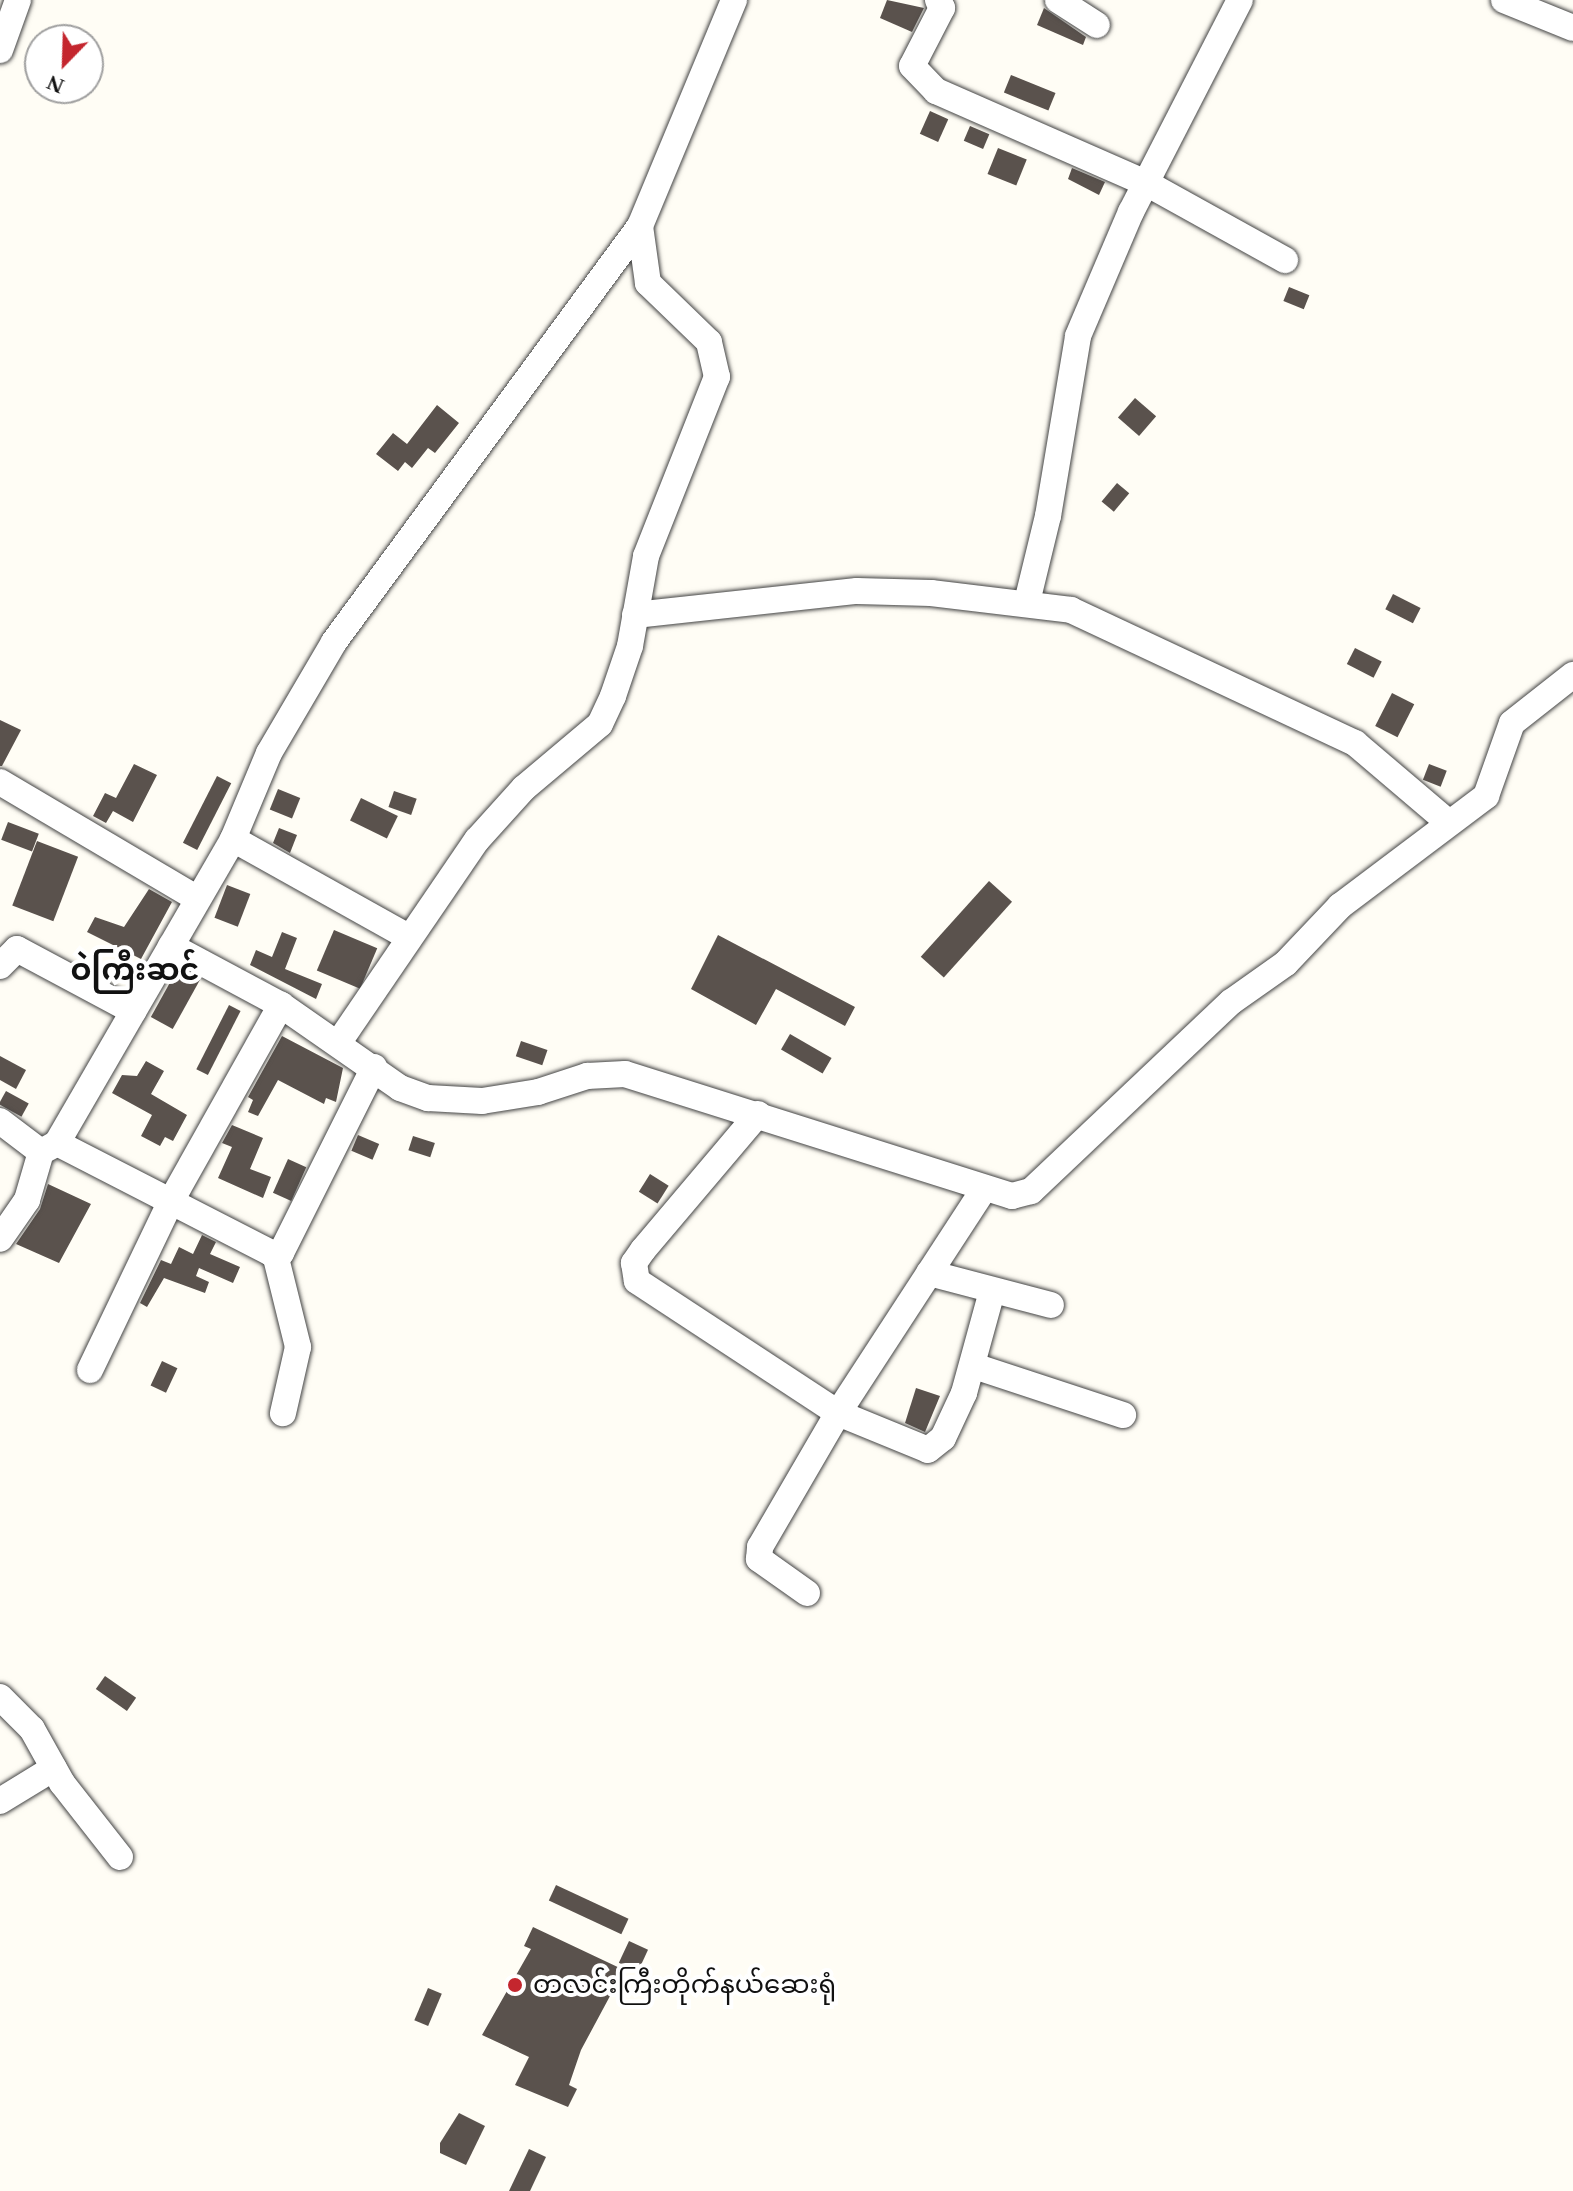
<!DOCTYPE html>
<html>
<head>
<meta charset="utf-8">
<style>
  body { margin:0 }
  #map { position:relative; width:1573px; height:2191px; overflow:hidden; background:#fffdf5; font-family:"Times New Roman","Noto Sans Myanmar",serif }
  div>[style] { position:absolute }
  .building>* { inset:0; background:#5a524d; transform-origin:0 0 }
  .roads { filter:drop-shadow(0 0 2px #444) drop-shadow(0 0 2px #444) }
  .minor>* { height:26px; margin:-13px; padding:0 13px; transform-origin:13px; border-radius:13px; background:#fff }
  .dots>* { width:22px; height:22px; translate:-50% -50%; box-sizing:border-box; border:4px solid #fff; border-radius:50% }
  span { translate:-50% -50%; white-space:nowrap; text-align:center; line-height:1.15; -webkit-text-stroke:8px #fff; paint-order:stroke }
  .poi-label { font-size:26px; color:#111 }
  .left { translate:0 -50%; text-align:left }
  .quarter-label { font-size:30px; color:#111; font-weight:700 }
  .north { position:absolute; left:24px; top:24px; width:80px; height:80px; box-sizing:border-box; background:#fff; border:2px solid #a0a0a0; border-radius:50%; rotate:203deg; font-size:22px; font-weight:700; line-height:32px; text-align:center; color:#111 }
  .north::after { content:''; display:block; margin:auto; width:28px; height:36px; background:#c4262e; clip-path:polygon(50% 0,100% 100%,50% 72%,0 100%) }
</style>
</head>
<body>
<div id="map">
  <div class="building">
    <div style="clip-path:polygon(887px 0,924px 8px,912px 32px,880px 18px)"></div>
    <div style="clip-path:polygon(1044px 8px,1086px 37px,1083px 45px,1037px 25px)"></div>
    <div style="left:1011px;top:75px;width:48px;height:19px;rotate:22deg"></div>
    <div style="left:930px;top:111px;width:20px;height:25px;rotate:24deg"></div>
    <div style="left:970px;top:126px;width:21px;height:16px;rotate:23deg"></div>
    <div style="left:998px;top:148px;width:31px;height:28px;rotate:22deg"></div>
    <div style="clip-path:polygon(1072px 168px,1105px 182px,1099px 195px,1068px 179px)"></div>
    <div style="left:1289px;top:287px;width:22px;height:15px;rotate:22deg"></div>
    <div style="left:1135px;top:398px;width:28px;height:26px;rotate:41deg"></div>
    <div style="clip-path:polygon(437px 405px,459px 423px,435px 453px,428px 448px,412px 468px,405px 462px,398px 471px,376px 454px,393px 433px,407px 444px)"></div>
    <div style="left:1117px;top:483px;width:16px;height:24px;rotate:40deg"></div>
    <div style="left:1393px;top:594px;width:31px;height:17px;rotate:27deg"></div>
    <div style="left:1355px;top:648px;width:30px;height:18px;rotate:27deg"></div>
    <div style="left:1392px;top:693px;width:25px;height:37px;rotate:27deg"></div>
    <div style="clip-path:polygon(0 720px,21px 730px,2px 766px,0 766px)"></div>
    <div style="clip-path:polygon(134px 764px,157px 775px,133px 822px,113px 811px,106px 823px,93px 816px,105px 793px,116px 798px)"></div>
    <div style="left:1429px;top:764px;width:19px;height:17px;rotate:21deg"></div>
    <div style="left:217px;top:776px;width:16px;height:75px;rotate:27deg"></div>
    <div style="left:278px;top:789px;width:24px;height:22px;rotate:22deg"></div>
    <div style="left:394px;top:791px;width:24px;height:17px;rotate:19deg"></div>
    <div style="left:361px;top:798px;width:41px;height:25px;rotate:26deg"></div>
    <div style="left:8px;top:822px;width:33px;height:19px;rotate:21deg"></div>
    <div style="clip-path:polygon(279px 828px,297px 835px,290px 853px,273px 843px)"></div>
    <div style="left:37px;top:841px;width:44px;height:69px;rotate:21deg"></div>
    <div style="left:989px;top:881px;width:31px;height:102px;rotate:42deg"></div>
    <div style="left:227px;top:885px;width:25px;height:35px;rotate:21deg"></div>
    <div style="clip-path:polygon(149px 889px,172px 902px,141px 959px,87px 932px,95px 917px,124px 927px)"></div>
    <div style="left:334px;top:930px;width:47px;height:44px;rotate:23deg"></div>
    <div style="clip-path:polygon(282px 932px,297px 938px,285px 969px,322px 984px,316px 999px,250px 965px,256px 950px,272px 957px)"></div>
    <div style="clip-path:polygon(718px 935px,855px 1007px,845px 1026px,776px 989px,756px 1025px,691px 989px)"></div>
    <div style="left:178px;top:968px;width:25px;height:56px;rotate:29deg"></div>
    <div style="left:229px;top:1005px;width:13px;height:72px;rotate:27deg"></div>
    <div style="left:790px;top:1034px;width:48px;height:18px;rotate:30deg"></div>
    <div style="clip-path:polygon(282px 1036px,343px 1068px,336px 1102px,326px 1098px,324px 1104px,278px 1080px,258px 1116px,248px 1112px,253px 1100px,248px 1097px)"></div>
    <div style="left:521px;top:1041px;width:28px;height:16px;rotate:19deg"></div>
    <div style="clip-path:polygon(0 1056px,26px 1070px,16px 1089px,0 1080px)"></div>
    <div style="clip-path:polygon(146px 1061px,164px 1071px,151px 1094px,187px 1115px,173px 1141px,165px 1137px,160px 1146px,141px 1136px,152px 1115px,112px 1093px,122px 1075px,137px 1076px)"></div>
    <div style="left:6px;top:1091px;width:26px;height:15px;rotate:29deg"></div>
    <div style="clip-path:polygon(232px 1125px,263px 1138px,250px 1169px,271px 1177px,263px 1198px,218px 1178px,232px 1147px,222px 1143px)"></div>
    <div style="left:358px;top:1135px;width:23px;height:17px;rotate:23deg"></div>
    <div style="left:413px;top:1136px;width:23px;height:15px;rotate:18deg"></div>
    <div style="left:288px;top:1159px;width:20px;height:37px;rotate:24deg"></div>
    <div style="left:650px;top:1174px;width:22px;height:21px;rotate:32deg"></div>
    <div style="clip-path:polygon(48px 1184px,91px 1204px,59px 1263px,16px 1244px,40px 1209px)"></div>
    <div style="clip-path:polygon(202px 1235px,216px 1242px,210px 1254px,240px 1267px,233px 1283px,199px 1268px,196px 1276px,209px 1282px,205px 1293px,164px 1278px,147px 1307px,140px 1303px,161px 1260px,171px 1264px,179px 1247px,193px 1254px)"></div>
    <div style="left:162px;top:1361px;width:17px;height:27px;rotate:25deg"></div>
    <div style="clip-path:polygon(916px 1388px,940px 1396px,925px 1432px,905px 1423px)"></div>
    <div style="left:105px;top:1676px;width:38px;height:16px;rotate:35deg"></div>
    <div style="left:556px;top:1885px;width:80px;height:17px;rotate:25deg"></div>
    <div style="clip-path:polygon(533px 1927px,624px 1970px,581px 2050px,569px 2085px,577px 2089px,568px 2107px,515px 2085px,529px 2057px,482px 2035px,531px 1949px,524px 1946px)"></div>
    <div style="left:629px;top:1941px;width:21px;height:24px;rotate:25deg"></div>
    <div style="left:428px;top:1988px;width:15px;height:35px;rotate:23deg"></div>
    <div style="clip-path:polygon(459px 2113px,485px 2126px,466px 2165px,440px 2153px,440px 2143px)"></div>
    <div style="clip-path:polygon(529px 2149px,546px 2157px,530px 2191px,509px 2191px)"></div>
  </div>
  <div class="roads">
    <div class="minor">
      <div style="left:938px;top:0;width:9px;rotate:63deg"></div>
      <div style="left:942px;top:8px;width:65px;rotate:117.3deg"></div>
      <div style="left:912px;top:66px;width:35px;rotate:46deg"></div>
      <div style="left:936px;top:91px;width:229px;rotate:23.7deg"></div>
      <div style="left:1146px;top:183px;width:159px;rotate:29deg"></div>
      <div style="left:1058px;top:0;width:46px;rotate:32.7deg"></div>
      <div style="left:1504px;top:0;width:74px;rotate:22.1deg"></div>
      <div style="left:0;top:50px;width:53px;rotate:-70.2deg"></div>
      <div style="left:1027px;top:602px;width:89px;rotate:-76.3deg"></div>
      <div style="left:1048px;top:516px;width:182px;rotate:-80.5deg"></div>
      <div style="left:1078px;top:336px;width:135px;rotate:-66.9deg"></div>
      <div style="left:1131px;top:212px;width:238px;rotate:-62.8deg"></div>
      <div style="left:635px;top:615px;width:223px;rotate:-6.2deg"></div>
      <div style="left:857px;top:591px;width:74px;rotate:1.5deg"></div>
      <div style="left:931px;top:593px;width:141px;rotate:6.9deg"></div>
      <div style="left:1071px;top:610px;width:314px;rotate:25.1deg"></div>
      <div style="left:1355px;top:743px;width:123px;rotate:40.4deg"></div>
      <div style="left:0;top:782px;width:228px;rotate:30.6deg"></div>
      <div style="left:233px;top:839px;width:201px;rotate:29.2deg"></div>
      <div style="left:171px;top:946px;width:125px;rotate:28.2deg"></div>
      <div style="left:281px;top:1005px;width:145px;rotate:34.9deg"></div>
      <div style="left:400px;top:1088px;width:30px;rotate:20deg"></div>
      <div style="left:428px;top:1098px;width:54px;rotate:3.2deg"></div>
      <div style="left:482px;top:1101px;width:57px;rotate:-9.1deg"></div>
      <div style="left:538px;top:1092px;width:52px;rotate:-18.1deg"></div>
      <div style="left:587px;top:1076px;width:38px;rotate:-3deg"></div>
      <div style="left:625px;top:1074px;width:406px;rotate:17.5deg"></div>
      <div style="left:1012px;top:1196px;width:20px;rotate:-15deg"></div>
      <div style="left:1031px;top:1191px;width:275px;rotate:-43.4deg"></div>
      <div style="left:1231px;top:1002px;width:67px;rotate:-35.3deg"></div>
      <div style="left:1286px;top:963px;width:79px;rotate:-46.5deg"></div>
      <div style="left:1340px;top:906px;width:183px;rotate:-37deg"></div>
      <div style="left:1486px;top:796px;width:77px;rotate:-70.4deg"></div>
      <div style="left:1512px;top:723px;width:78px;rotate:-38.2deg"></div>
      <div style="left:0;top:966px;width:24px;rotate:-45deg"></div>
      <div style="left:17px;top:949px;width:132px;rotate:28.1deg"></div>
      <div style="left:339px;top:1042px;width:245px;rotate:-55.7deg"></div>
      <div style="left:477px;top:840px;width:70px;rotate:-47.9deg"></div>
      <div style="left:524px;top:788px;width:99px;rotate:-40.1deg"></div>
      <div style="left:600px;top:724px;width:31px;rotate:-65deg"></div>
      <div style="left:613px;top:696px;width:53px;rotate:-71.2deg"></div>
      <div style="left:630px;top:646px;width:91px;rotate:-79.9deg"></div>
      <div style="left:646px;top:556px;width:193px;rotate:-68.4deg"></div>
      <div style="left:717px;top:377px;width:36px;rotate:-103deg"></div>
      <div style="left:709px;top:342px;width:85px;rotate:-136deg"></div>
      <div style="left:648px;top:283px;width:58px;rotate:-98deg"></div>
      <div style="left:758px;top:1114px;width:178px;rotate:130.2deg"></div>
      <div style="left:643px;top:1250px;width:16px;rotate:125deg"></div>
      <div style="left:634px;top:1263px;width:18px;rotate:81deg"></div>
      <div style="left:637px;top:1281px;width:240px;rotate:33.3deg"></div>
      <div style="left:838px;top:1413px;width:97px;rotate:22.3deg"></div>
      <div style="left:928px;top:1450px;width:19px;rotate:-39deg"></div>
      <div style="left:943px;top:1438px;width:50px;rotate:-65deg"></div>
      <div style="left:964px;top:1393px;width:106px;rotate:-74.6deg"></div>
      <div style="left:0;top:1121px;width:51px;rotate:37.1deg"></div>
      <div style="left:41px;top:1152px;width:50px;rotate:106.3deg"></div>
      <div style="left:27px;top:1200px;width:47px;rotate:124.7deg"></div>
      <div style="left:57px;top:1143px;width:241px;rotate:27.2deg"></div>
      <div style="left:271px;top:1253px;width:10px"></div>
      <div style="left:281px;top:1253px;width:208px;rotate:-63.4deg"></div>
      <div style="left:41px;top:1152px;width:18px;rotate:-29deg"></div>
      <div style="left:57px;top:1143px;width:351px;rotate:-59.9deg"></div>
      <div style="left:233px;top:839px;width:93px;rotate:-67.3deg"></div>
      <div style="left:269px;top:753px;width:129px;rotate:-59.6deg"></div>
      <div style="left:334px;top:642px;width:516px;rotate:-53.66deg"></div>
      <div style="left:640px;top:226px;width:245px;rotate:-67.4deg"></div>
      <div style="left:275px;top:1254px;width:96px;rotate:76.1deg"></div>
      <div style="left:298px;top:1347px;width:68px;rotate:102.8deg"></div>
      <div style="left:929px;top:1273px;width:126px;rotate:14.7deg"></div>
      <div style="left:974px;top:1366px;width:157px;rotate:18.2deg"></div>
      <div style="left:90px;top:1370px;width:187px;rotate:-64.4deg"></div>
      <div style="left:171px;top:1201px;width:225px;rotate:-60.7deg"></div>
      <div style="left:807px;top:1593px;width:59px;rotate:-144.7deg"></div>
      <div style="left:759px;top:1559px;width:12px;rotate:-85deg"></div>
      <div style="left:760px;top:1547px;width:155px;rotate:-59.8deg"></div>
      <div style="left:838px;top:1413px;width:267px;rotate:-56.9deg"></div>
      <div style="left:0;top:1697px;width:45px;rotate:45deg"></div>
      <div style="left:32px;top:1729px;width:62px;rotate:60.9deg"></div>
      <div style="left:62px;top:1783px;width:94px;rotate:51.9deg"></div>
      <div style="left:0;top:1801px;width:63px;rotate:-31.4deg"></div>
    </div>
  </div>
  <div class="dots">
    <div style="left:515px;top:1985px;background:#c4262e"></div>
  </div>
  <div class="poi-label">
    <span class="left" style="left:533px;top:1985px">တလင်းကြီးတိုက်နယ်ဆေးရုံ</span>
  </div>
  <div class="quarter-label">
    <span style="left:135px;top:970px">ဝဲကြီးဆင်</span>
  </div>
  <div class="north">N</div>
</div>
</body>
</html>
